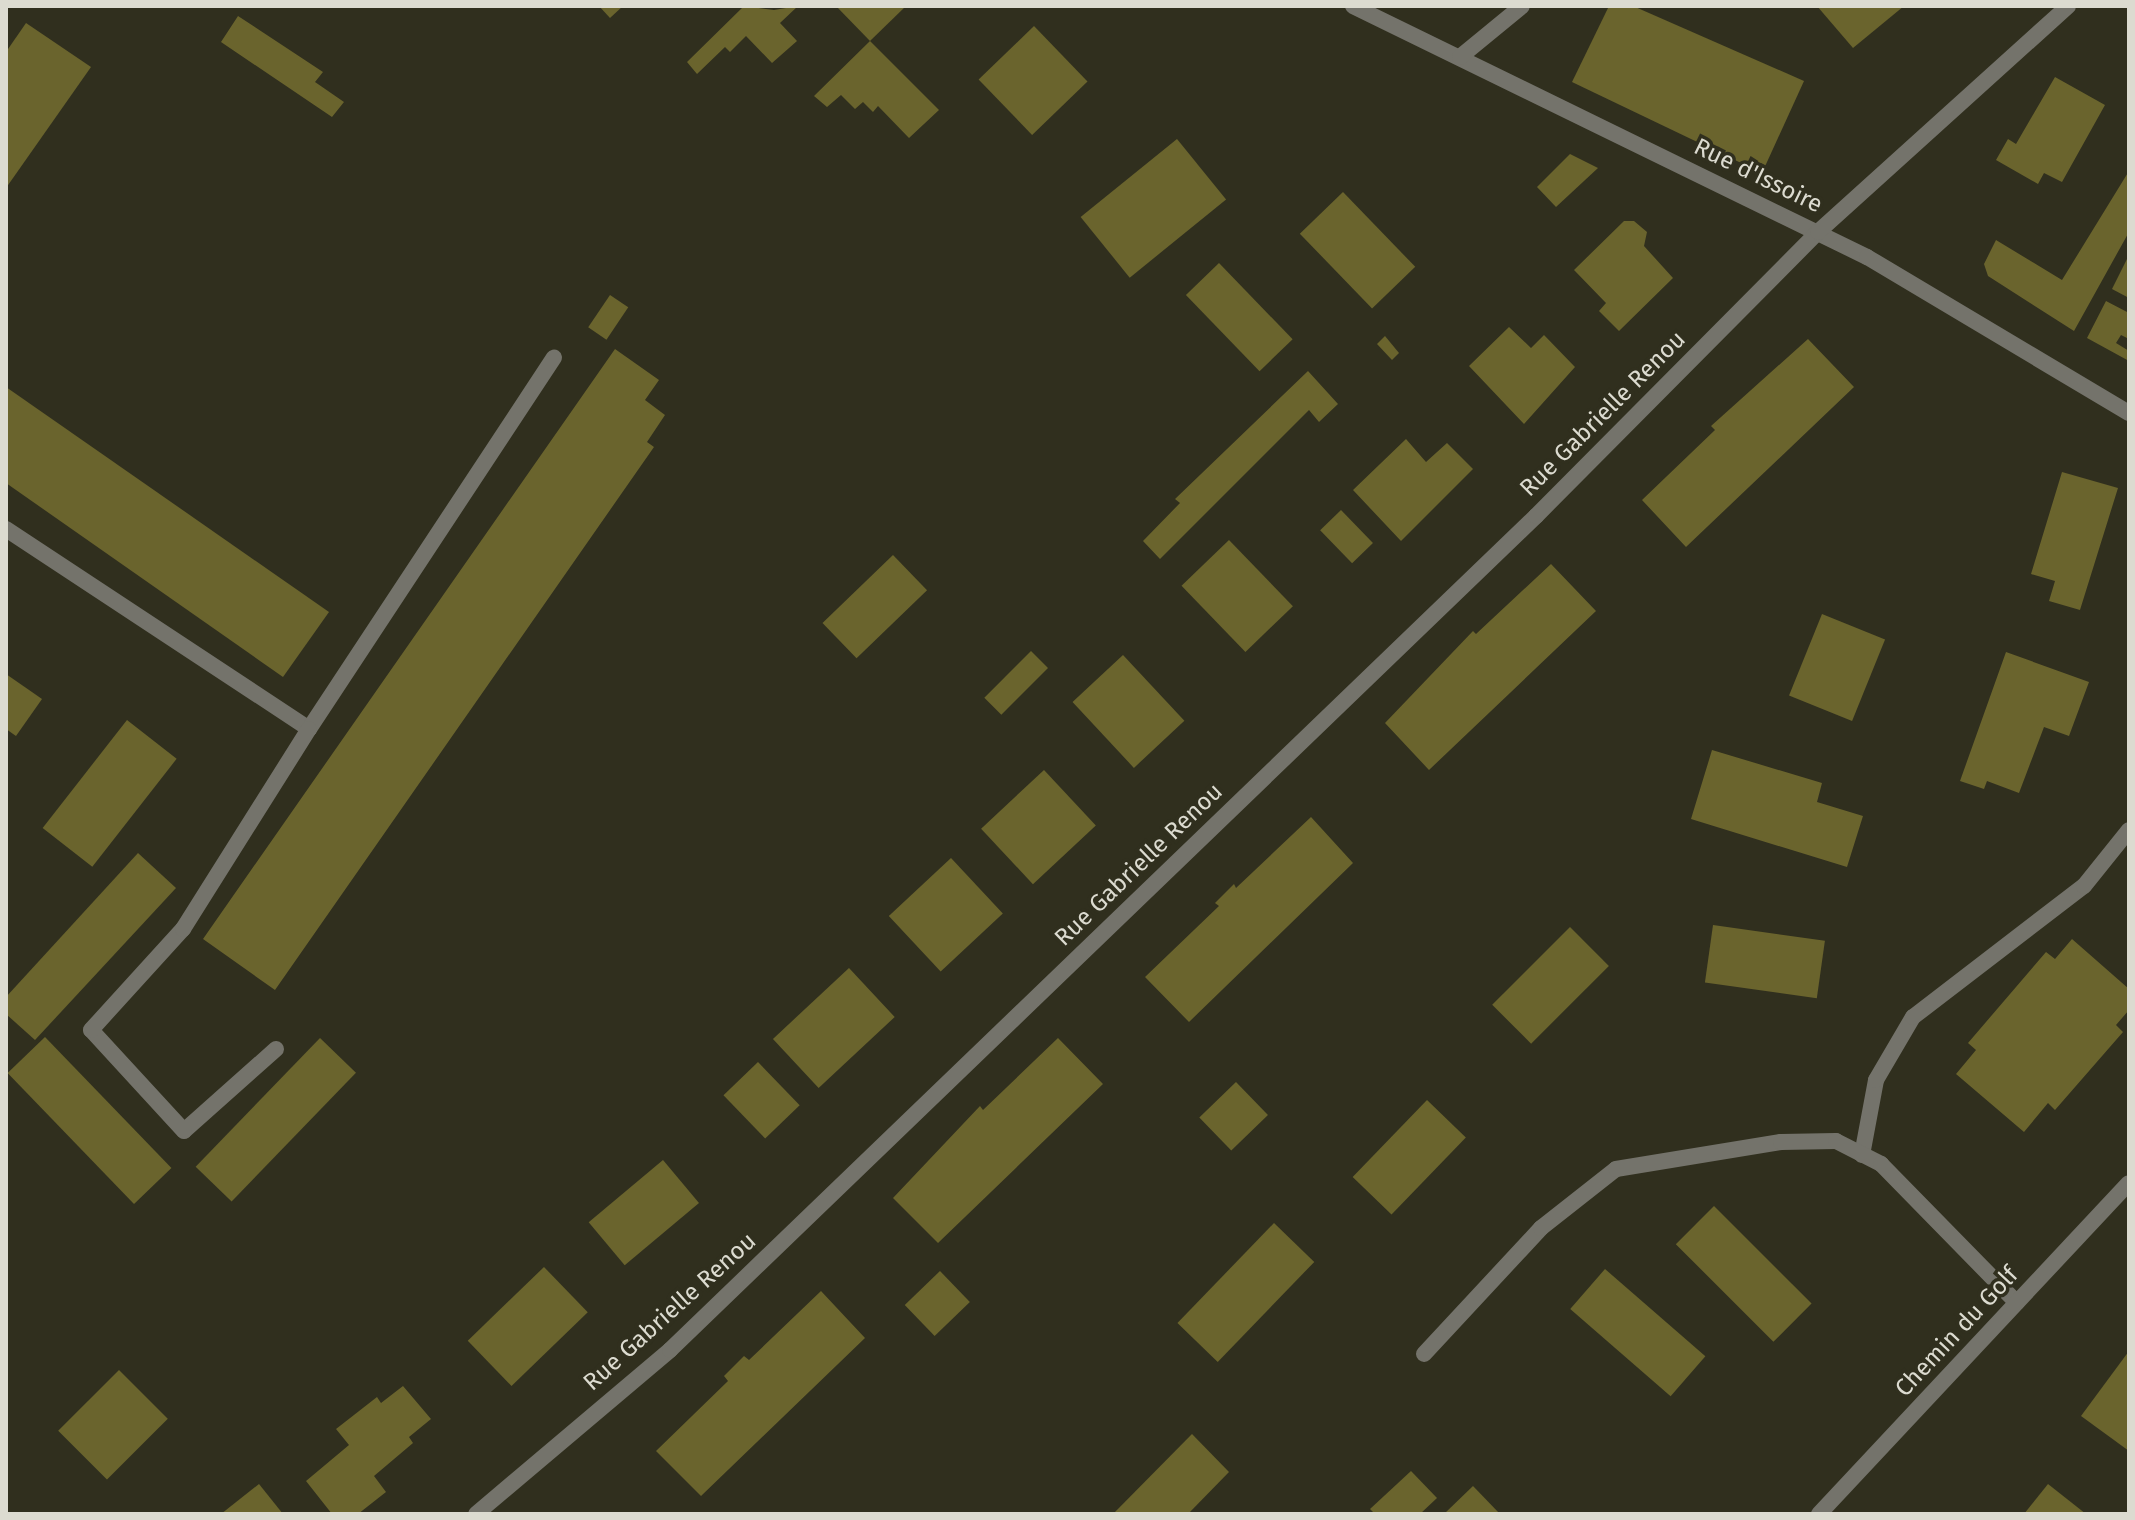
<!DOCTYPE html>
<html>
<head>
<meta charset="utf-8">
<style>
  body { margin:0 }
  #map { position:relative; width:2135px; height:1520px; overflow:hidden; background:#302f1e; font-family:"Fira Sans",sans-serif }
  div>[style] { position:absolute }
  .building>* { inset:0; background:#6a642d; transform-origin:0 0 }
  .lane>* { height:16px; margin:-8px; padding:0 8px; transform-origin:8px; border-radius:8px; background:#74736b }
  .street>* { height:16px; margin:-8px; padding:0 8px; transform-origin:8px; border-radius:8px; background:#74736b }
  span { translate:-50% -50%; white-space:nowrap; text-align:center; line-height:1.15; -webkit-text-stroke:7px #302f1e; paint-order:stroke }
  .street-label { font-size:24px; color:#dcdbd0 }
  .frame { position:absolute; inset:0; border:8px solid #dcdbd0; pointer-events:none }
</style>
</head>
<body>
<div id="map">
  <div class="building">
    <div style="clip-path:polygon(599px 6px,623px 6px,610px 18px)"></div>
    <div style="clip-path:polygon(744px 6px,774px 10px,798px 6px,780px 23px,797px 41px,772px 63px,746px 36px,730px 52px,725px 47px,697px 74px,687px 62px)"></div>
    <div style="clip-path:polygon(836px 6px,906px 6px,870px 41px)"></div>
    <div style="clip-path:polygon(1609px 6px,1633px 6px,1804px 81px,1762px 173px,1572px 82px)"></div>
    <div style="clip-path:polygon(1817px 6px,1904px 6px,1853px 48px)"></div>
    <div style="clip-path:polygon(238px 16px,323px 72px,315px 82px,344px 102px,332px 117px,221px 42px)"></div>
    <div style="clip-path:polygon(26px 23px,91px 67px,6px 188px,6px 52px)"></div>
    <div style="left:1034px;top:26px;width:77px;height:77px;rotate:46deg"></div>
    <div style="clip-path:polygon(870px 41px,939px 110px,909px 138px,878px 106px,873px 112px,863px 102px,855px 109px,841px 95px,827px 107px,814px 96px)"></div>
    <div style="clip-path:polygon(2055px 77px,2105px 105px,2062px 182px,2044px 173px,2038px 184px,1996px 160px,2008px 139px,2016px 144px)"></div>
    <div style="left:1177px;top:139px;width:78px;height:124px;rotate:51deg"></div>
    <div style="clip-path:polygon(1570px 154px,1598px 168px,1556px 207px,1537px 187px)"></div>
    <div style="clip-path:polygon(2129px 171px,2129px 232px,2074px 331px,1988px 276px,1984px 264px,1996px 240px,2062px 280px)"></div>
    <div style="left:1343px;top:192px;width:104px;height:60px;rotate:46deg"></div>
    <div style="clip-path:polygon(1624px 221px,1634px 221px,1647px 232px,1644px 246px,1673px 278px,1619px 331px,1599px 311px,1606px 303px,1574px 270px)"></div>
    <div style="clip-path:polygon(2129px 255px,2129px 298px,2112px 289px)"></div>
    <div style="left:1219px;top:263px;width:106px;height:46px;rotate:46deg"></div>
    <div style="left:610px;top:295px;width:22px;height:39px;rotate:34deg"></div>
    <div style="clip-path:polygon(2106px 301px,2129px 313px,2129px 339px,2121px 335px,2116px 343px,2129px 351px,2129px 361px,2087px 338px)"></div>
    <div style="clip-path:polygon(1509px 327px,1531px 348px,1544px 335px,1575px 367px,1524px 424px,1469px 366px)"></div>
    <div style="clip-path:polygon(1385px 336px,1399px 353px,1392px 360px,1377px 344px)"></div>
    <div style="clip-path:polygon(1808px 339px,1854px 387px,1686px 547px,1642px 500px,1715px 430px,1711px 426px)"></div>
    <div style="clip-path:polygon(615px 349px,659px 380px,645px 400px,665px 415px,647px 442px,654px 447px,275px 990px,203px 939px)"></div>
    <div style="clip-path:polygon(1308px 371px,1338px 404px,1319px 422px,1309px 410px,1160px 559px,1143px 541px,1180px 503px,1175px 499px)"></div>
    <div style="clip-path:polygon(6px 387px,329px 612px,283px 677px,6px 483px)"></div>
    <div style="clip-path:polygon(1406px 439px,1426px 462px,1447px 443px,1473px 469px,1401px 541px,1353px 490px)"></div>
    <div style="clip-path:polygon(2062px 472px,2118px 488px,2080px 610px,2049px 601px,2055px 581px,2031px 574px)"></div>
    <div style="left:1341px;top:510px;width:46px;height:29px;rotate:46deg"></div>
    <div style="left:1229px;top:540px;width:92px;height:66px;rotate:46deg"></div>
    <div style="left:893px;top:555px;width:49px;height:98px;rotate:46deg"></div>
    <div style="clip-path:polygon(1551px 564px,1596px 611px,1429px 770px,1385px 723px,1473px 631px,1476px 634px)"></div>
    <div style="left:1822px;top:614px;width:68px;height:88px;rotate:22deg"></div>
    <div style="left:1031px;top:651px;width:24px;height:66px;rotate:45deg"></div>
    <div style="clip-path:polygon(2006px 652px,2089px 682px,2069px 736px,2044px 727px,2019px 793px,1987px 781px,1984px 789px,1960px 781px)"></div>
    <div style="left:1123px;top:655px;width:90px;height:69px;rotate:47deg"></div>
    <div style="clip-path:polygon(6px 674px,42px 699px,16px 736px,6px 729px)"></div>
    <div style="left:127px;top:720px;width:63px;height:137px;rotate:38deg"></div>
    <div style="clip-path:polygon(1712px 750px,1822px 783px,1817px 802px,1863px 816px,1847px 867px,1691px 819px)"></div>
    <div style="left:1044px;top:770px;width:76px;height:86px;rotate:47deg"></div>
    <div style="clip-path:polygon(1311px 817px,1353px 863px,1189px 1022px,1145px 977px,1219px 906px,1215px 903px,1234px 884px,1236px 888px)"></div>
    <div style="clip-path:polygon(138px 853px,176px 888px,35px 1040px,6px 1014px,6px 997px)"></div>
    <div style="left:951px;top:858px;width:76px;height:85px;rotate:47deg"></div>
    <div style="left:1713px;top:925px;width:113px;height:58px;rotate:8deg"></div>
    <div style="left:1570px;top:927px;width:55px;height:110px;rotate:45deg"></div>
    <div style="clip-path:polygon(2072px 939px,2129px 989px,2129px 1010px,2116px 1025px,2123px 1032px,2055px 1110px,2048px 1103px,2024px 1132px,1956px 1074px,1976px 1050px,1968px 1043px,2046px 952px,2055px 959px)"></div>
    <div style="left:849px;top:968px;width:67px;height:104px;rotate:47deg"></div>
    <div style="left:45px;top:1037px;width:182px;height:52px;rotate:46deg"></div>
    <div style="left:320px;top:1038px;width:50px;height:179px;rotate:44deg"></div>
    <div style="clip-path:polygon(1058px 1038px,1103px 1084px,938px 1243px,893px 1198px,980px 1106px,983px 1110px)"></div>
    <div style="left:758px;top:1062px;width:60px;height:48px;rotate:46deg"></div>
    <div style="left:1236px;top:1082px;width:46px;height:51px;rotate:46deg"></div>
    <div style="left:1427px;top:1100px;width:54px;height:107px;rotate:44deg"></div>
    <div style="left:663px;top:1160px;width:56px;height:97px;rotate:50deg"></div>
    <div style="left:1714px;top:1206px;width:138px;height:54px;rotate:45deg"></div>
    <div style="left:1274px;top:1223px;width:56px;height:139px;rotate:44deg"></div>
    <div style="left:544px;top:1267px;width:63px;height:106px;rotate:46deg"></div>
    <div style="left:1605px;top:1269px;width:133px;height:53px;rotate:41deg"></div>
    <div style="left:940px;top:1271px;width:43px;height:49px;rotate:46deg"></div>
    <div style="clip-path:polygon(821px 1291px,865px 1338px,701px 1496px,656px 1451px,728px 1381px,724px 1376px,744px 1356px,749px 1360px)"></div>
    <div style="clip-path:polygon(2129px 1351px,2129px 1451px,2081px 1416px)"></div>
    <div style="left:119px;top:1370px;width:69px;height:86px;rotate:45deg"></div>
    <div style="clip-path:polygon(403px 1386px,431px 1419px,409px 1437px,413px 1443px,374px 1476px,386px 1492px,358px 1514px,332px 1514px,306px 1481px,349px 1445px,336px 1429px,377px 1397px,381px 1403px)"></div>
    <div style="clip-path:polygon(1192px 1434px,1229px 1472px,1188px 1514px,1113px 1514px)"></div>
    <div style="clip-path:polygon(1411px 1471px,1437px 1498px,1420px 1514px,1375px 1514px,1370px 1509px)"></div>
    <div style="clip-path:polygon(259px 1484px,283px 1514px,221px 1514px)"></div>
    <div style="clip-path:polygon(2048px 1484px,2086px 1514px,2024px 1514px)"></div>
    <div style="clip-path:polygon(1473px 1486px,1500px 1514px,1444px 1514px)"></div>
  </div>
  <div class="lane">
    <div style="left:6px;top:529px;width:363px;rotate:33.4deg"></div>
    <div style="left:309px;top:729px;width:445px;rotate:-56.6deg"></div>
    <div style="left:276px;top:1049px;width:123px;rotate:138.3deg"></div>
    <div style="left:184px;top:1131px;width:137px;rotate:-132.6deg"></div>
    <div style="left:91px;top:1030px;width:137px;rotate:-47.7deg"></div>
    <div style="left:183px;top:929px;width:236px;rotate:-57.8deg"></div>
    <div style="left:1862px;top:1155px;width:76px;rotate:-79.4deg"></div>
    <div style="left:1876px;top:1080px;width:73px;rotate:-59.6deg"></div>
    <div style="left:1913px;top:1017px;width:215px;rotate:-37.5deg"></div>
    <div style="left:2084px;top:886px;width:72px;rotate:-51.2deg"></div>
    <div style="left:1424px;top:1354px;width:172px;rotate:-47.1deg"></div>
    <div style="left:1541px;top:1228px;width:95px;rotate:-38.2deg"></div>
    <div style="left:1616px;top:1169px;width:167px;rotate:-9.3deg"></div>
    <div style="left:1781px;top:1142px;width:55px;rotate:-1deg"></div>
    <div style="left:1836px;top:1141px;width:51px;rotate:27.1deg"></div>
    <div style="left:1881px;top:1164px;width:194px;rotate:45.6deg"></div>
  </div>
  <div class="street">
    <div style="left:1353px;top:6px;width:572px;rotate:26.03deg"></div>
    <div style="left:1867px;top:257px;width:305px;rotate:30.8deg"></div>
    <div style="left:1460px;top:57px;width:80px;rotate:-39.4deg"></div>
    <div style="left:476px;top:1514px;width:254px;rotate:-40.2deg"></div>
    <div style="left:670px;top:1350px;width:1202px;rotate:-43.92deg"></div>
    <div style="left:1536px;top:516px;width:400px;rotate:-45.2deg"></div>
    <div style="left:1818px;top:232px;width:337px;rotate:-42.1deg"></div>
    <div style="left:1819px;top:1514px;width:453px;rotate:-46.9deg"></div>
  </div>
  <div class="street-label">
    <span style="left:1758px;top:176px;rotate:26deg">Rue d'Issoire</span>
    <span style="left:1603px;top:414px;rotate:-45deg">Rue Gabrielle Renou</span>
    <span style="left:1139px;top:865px;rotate:-44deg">Rue Gabrielle Renou</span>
    <span style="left:670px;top:1312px;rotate:-42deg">Rue Gabrielle Renou</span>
    <span style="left:1957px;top:1332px;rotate:-47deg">Chemin du Golf</span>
  </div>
  <div class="frame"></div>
</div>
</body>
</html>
